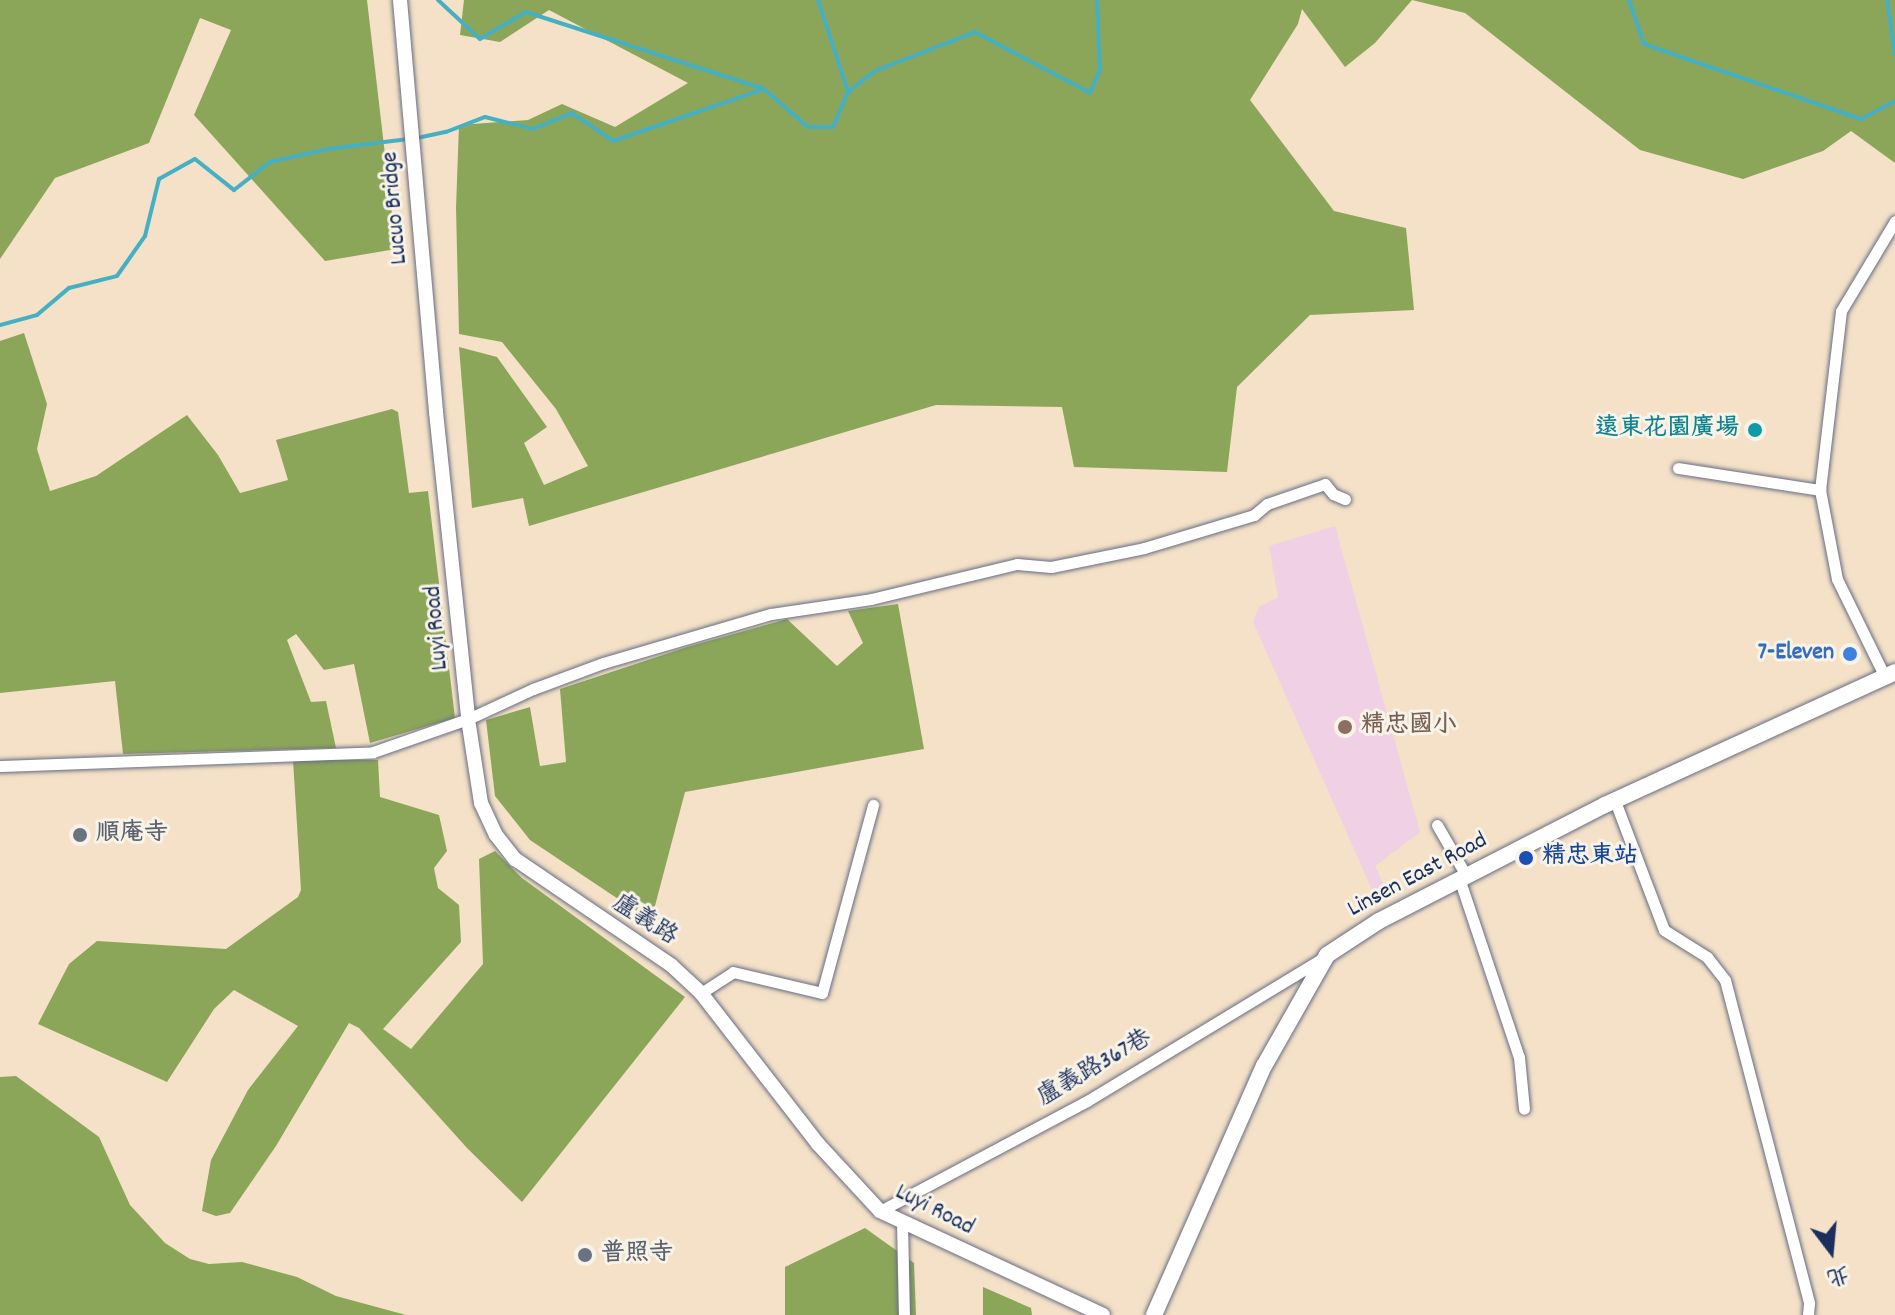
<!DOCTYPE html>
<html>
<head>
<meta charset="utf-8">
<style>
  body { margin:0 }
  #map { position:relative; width:1895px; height:1315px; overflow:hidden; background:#f4e1c7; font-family:Dekko,"LXGW WenKai TC",sans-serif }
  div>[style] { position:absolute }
  .built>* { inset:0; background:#f0d0e5 }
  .forest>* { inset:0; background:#8ca659 }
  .stream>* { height:4px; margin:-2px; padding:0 2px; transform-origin:2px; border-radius:2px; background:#45b0c4 }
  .roads { filter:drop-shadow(0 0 2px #676d83) drop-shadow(0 0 2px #676d83) }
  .minor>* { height:11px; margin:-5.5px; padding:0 5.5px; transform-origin:5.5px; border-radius:5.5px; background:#fff }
  .tertiary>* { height:14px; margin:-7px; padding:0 7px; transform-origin:7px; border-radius:7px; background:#fff }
  .secondary>* { height:16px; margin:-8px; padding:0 8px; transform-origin:8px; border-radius:8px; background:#fff }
  .dots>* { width:22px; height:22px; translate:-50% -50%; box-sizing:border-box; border:4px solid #f7f3e8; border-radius:50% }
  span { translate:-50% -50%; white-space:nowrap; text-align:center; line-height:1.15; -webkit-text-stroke:6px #f7f3e8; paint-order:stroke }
  .street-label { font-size:24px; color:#1b2f5e }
  .culture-label { font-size:24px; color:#0d838f; font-weight:700 }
  .right { translate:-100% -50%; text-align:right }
  .shop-label { font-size:24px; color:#366cbe; font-weight:700 }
  .education-label { font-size:24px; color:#785e54; font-weight:700 }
  .left { translate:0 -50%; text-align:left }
  .worship-label { font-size:24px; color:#5b616d; font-weight:700 }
  .transit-label { font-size:24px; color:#164399; font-weight:700 }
  .north { position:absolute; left:1791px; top:1211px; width:80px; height:80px; -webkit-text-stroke:6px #f7f3e8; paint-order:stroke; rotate:164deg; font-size:22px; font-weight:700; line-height:32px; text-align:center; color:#1b2f5e }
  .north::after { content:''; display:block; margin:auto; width:28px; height:36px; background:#1b2f5e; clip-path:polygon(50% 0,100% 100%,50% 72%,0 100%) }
</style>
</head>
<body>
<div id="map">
  <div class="built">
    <div style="clip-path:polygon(1335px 526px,1420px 832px,1375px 866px,1389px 896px,1377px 901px,1253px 622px,1259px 607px,1278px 597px,1269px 546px)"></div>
  </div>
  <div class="forest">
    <div style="clip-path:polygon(0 0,367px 0,396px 249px,325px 261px,194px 115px,231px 30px,200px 18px,149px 143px,55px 178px,0 259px)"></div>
    <div style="clip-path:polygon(464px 0,1895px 0,1895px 163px,1851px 131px,1823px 151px,1743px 179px,1640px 150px,1465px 13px,1412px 0,1375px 43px,1345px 67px,1302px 9px,1298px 24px,1250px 100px,1334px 211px,1406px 228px,1414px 310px,1310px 315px,1237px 387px,1227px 472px,1074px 467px,1062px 407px,936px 405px,529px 526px,523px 498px,472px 508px,459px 347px,497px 357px,547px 427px,524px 443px,544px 485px,588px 466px,556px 409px,502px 342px,459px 334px,456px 208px,459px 125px,528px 120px,562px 104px,615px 127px,688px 83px,549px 10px,500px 42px,460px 35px)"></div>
    <div style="clip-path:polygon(24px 333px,47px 404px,37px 449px,50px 491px,96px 476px,187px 415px,218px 455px,240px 493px,288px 480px,276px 440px,392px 409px,398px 412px,409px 493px,428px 491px,455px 718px,370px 743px,354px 664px,324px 670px,296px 634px,287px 640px,311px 702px,326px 701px,336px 748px,123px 754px,115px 681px,0 693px,0 341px)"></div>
    <div style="clip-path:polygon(898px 604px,924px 749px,685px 792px,651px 921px,530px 840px,495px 796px,486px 720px,530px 707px,540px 766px,566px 762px,560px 689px,687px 647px,787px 619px,837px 666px,863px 643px,848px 611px)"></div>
    <div style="clip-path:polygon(293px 760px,378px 760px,380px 797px,439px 815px,447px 851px,434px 868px,438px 888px,459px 905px,461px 942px,383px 1029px,411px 1049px,483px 964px,479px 859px,495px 851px,522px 878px,685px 997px,522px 1202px,467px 1148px,359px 1028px,349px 1023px,276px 1146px,230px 1213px,216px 1216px,202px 1211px,211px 1160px,248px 1090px,298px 1026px,234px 990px,214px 1009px,167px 1082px,38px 1024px,69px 964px,97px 941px,226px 949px,298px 897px,301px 890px)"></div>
    <div style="clip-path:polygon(16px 1076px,99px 1137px,130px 1205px,165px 1243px,190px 1259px,209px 1264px,242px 1262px,297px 1277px,336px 1296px,406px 1315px,0 1315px,0 1077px)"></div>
    <div style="clip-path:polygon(865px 1228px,914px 1263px,916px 1315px,785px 1315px,785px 1267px)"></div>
    <div style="clip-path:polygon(983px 1287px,1031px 1308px,1032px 1315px,983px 1315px)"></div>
  </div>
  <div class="stream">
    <div style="left:438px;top:0;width:57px;rotate:42.9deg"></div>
    <div style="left:480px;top:39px;width:53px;rotate:-30.4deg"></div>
    <div style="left:526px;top:12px;width:250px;rotate:17.9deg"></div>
    <div style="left:764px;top:89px;width:58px;rotate:40.8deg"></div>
    <div style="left:808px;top:127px;width:25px"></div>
    <div style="left:833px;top:127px;width:38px;rotate:-67deg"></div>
    <div style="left:848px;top:92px;width:34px;rotate:-38deg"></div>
    <div style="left:875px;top:71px;width:107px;rotate:-21.3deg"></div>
    <div style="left:975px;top:32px;width:130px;rotate:27.9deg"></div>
    <div style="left:1090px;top:93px;width:25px;rotate:-67deg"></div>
    <div style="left:1100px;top:70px;width:70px;rotate:-92.5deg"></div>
    <div style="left:818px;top:0;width:97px;rotate:71.9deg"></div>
    <div style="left:1629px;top:0;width:46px;rotate:71.2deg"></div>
    <div style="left:1644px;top:44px;width:230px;rotate:19.1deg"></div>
    <div style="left:1861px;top:119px;width:38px;rotate:-28deg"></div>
    <div style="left:1887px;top:0;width:55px;rotate:81.6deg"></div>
    <div style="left:417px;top:138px;width:30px;rotate:-12deg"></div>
    <div style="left:446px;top:132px;width:42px;rotate:-21deg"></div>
    <div style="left:485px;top:117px;width:49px;rotate:14deg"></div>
    <div style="left:533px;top:129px;width:42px;rotate:-22.3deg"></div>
    <div style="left:572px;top:113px;width:50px;rotate:34.3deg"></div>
    <div style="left:613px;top:141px;width:160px;rotate:-19deg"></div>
    <div style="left:0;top:325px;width:38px;rotate:-15deg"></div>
    <div style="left:37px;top:315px;width:42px;rotate:-40.2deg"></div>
    <div style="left:69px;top:288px;width:49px;rotate:-14deg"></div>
    <div style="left:117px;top:276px;width:49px;rotate:-55deg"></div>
    <div style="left:145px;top:236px;width:59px;rotate:-76.2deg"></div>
    <div style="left:159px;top:179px;width:41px;rotate:-29.1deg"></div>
    <div style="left:195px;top:159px;width:50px;rotate:38.5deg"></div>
    <div style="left:234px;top:190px;width:46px;rotate:-37.9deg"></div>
    <div style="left:270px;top:162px;width:59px;rotate:-12.6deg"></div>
    <div style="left:328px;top:149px;width:81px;rotate:-7.1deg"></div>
  </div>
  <div class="roads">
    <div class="minor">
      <div style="left:1678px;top:468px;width:144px;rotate:8.8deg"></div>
      <div style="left:1885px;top:677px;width:109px;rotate:-116.1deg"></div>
      <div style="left:1837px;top:579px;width:91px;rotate:-100.8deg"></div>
      <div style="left:1820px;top:490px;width:180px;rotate:-83.3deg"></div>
      <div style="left:1841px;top:311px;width:105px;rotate:-59deg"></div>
      <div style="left:0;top:766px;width:373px;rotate:-2.1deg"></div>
      <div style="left:373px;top:752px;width:101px;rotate:-19.2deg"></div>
      <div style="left:468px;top:719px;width:72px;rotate:-24.8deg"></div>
      <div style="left:533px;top:689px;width:75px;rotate:-20.4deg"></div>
      <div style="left:603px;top:663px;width:175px;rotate:-16.3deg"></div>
      <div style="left:771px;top:614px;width:101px;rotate:-8.5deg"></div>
      <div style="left:871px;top:599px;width:150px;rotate:-13.5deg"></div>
      <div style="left:1017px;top:564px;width:34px;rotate:5deg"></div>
      <div style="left:1051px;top:567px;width:95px;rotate:-11.5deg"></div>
      <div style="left:1144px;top:548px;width:115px;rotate:-16.7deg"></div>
      <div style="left:1254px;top:515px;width:17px;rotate:-40deg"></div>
      <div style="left:1267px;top:504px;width:61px;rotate:-19deg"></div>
      <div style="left:1325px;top:484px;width:13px;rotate:51deg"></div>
      <div style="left:1333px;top:494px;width:13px;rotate:23deg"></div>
      <div style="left:1615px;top:801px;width:138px;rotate:69.2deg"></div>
      <div style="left:1664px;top:930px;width:51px;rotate:32.1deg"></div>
      <div style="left:1707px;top:957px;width:29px;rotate:52deg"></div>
      <div style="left:1725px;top:980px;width:334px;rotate:75.4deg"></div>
      <div style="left:1809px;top:1303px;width:12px;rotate:95deg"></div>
      <div style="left:1437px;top:825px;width:60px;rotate:60deg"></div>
      <div style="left:1460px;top:881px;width:186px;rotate:71.5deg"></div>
      <div style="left:1519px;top:1057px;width:52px;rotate:84.5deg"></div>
      <div style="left:701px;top:993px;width:38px;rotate:-33deg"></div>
      <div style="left:733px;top:972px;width:91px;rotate:13.3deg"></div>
      <div style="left:822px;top:993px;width:195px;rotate:-74.8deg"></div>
      <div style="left:880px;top:1211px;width:234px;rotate:-28deg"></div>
      <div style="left:1087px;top:1101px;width:276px;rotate:-31.2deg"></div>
      <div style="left:902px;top:1222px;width:93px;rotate:88.8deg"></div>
    </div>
    <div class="tertiary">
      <div style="left:400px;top:0;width:414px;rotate:85deg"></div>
      <div style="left:436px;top:412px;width:309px;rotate:84deg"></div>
      <div style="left:468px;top:719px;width:85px;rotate:81.2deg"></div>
      <div style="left:481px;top:803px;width:35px;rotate:65deg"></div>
      <div style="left:496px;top:835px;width:31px;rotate:52deg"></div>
      <div style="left:515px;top:859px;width:189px;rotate:34.2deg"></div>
      <div style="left:671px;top:965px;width:41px;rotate:43deg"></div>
      <div style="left:701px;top:993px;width:191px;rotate:52.2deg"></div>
      <div style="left:818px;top:1144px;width:91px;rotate:47.2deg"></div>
      <div style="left:880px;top:1211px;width:246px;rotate:25deg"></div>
    </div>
    <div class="secondary">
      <div style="left:1154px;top:1315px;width:272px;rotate:-66.2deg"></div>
      <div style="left:1264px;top:1066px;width:128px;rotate:-60.4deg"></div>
      <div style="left:1327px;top:955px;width:62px;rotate:-33.2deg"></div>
      <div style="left:1379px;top:921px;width:254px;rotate:-27.2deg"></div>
      <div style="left:1605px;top:805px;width:319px;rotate:-24.6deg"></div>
    </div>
  </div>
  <div class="dots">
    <div style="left:1755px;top:430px;background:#0f9aa8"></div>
    <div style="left:1850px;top:654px;background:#3f7fe0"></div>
    <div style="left:1345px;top:727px;background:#8d6e63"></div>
    <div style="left:80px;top:835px;background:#6b7280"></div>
    <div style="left:1526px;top:858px;background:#1a4fb4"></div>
    <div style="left:585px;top:1255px;background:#6b7280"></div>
  </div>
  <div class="street-label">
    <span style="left:396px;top:208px;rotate:-95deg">Lucuo Bridge</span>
    <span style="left:438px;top:628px;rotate:-95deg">Luyi Road</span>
    <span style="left:1418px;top:876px;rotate:-28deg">Linsen East Road</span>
    <span style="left:644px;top:921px;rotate:33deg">盧義路</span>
    <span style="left:1095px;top:1069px;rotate:-30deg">盧義路367巷</span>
    <span style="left:934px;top:1211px;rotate:27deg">Luyi Road</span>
  </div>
  <div class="culture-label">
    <span class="right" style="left:1739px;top:430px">遠東花園廣場</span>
  </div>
  <div class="shop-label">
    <span class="right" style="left:1834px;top:654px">7-Eleven</span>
  </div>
  <div class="education-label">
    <span class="left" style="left:1361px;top:727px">精忠國小</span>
  </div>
  <div class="worship-label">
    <span class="left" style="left:96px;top:835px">順庵寺</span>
    <span class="left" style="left:601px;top:1255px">普照寺</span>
  </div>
  <div class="transit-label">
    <span class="left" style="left:1542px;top:858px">精忠東站</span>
  </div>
  <div class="north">北</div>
</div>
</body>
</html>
